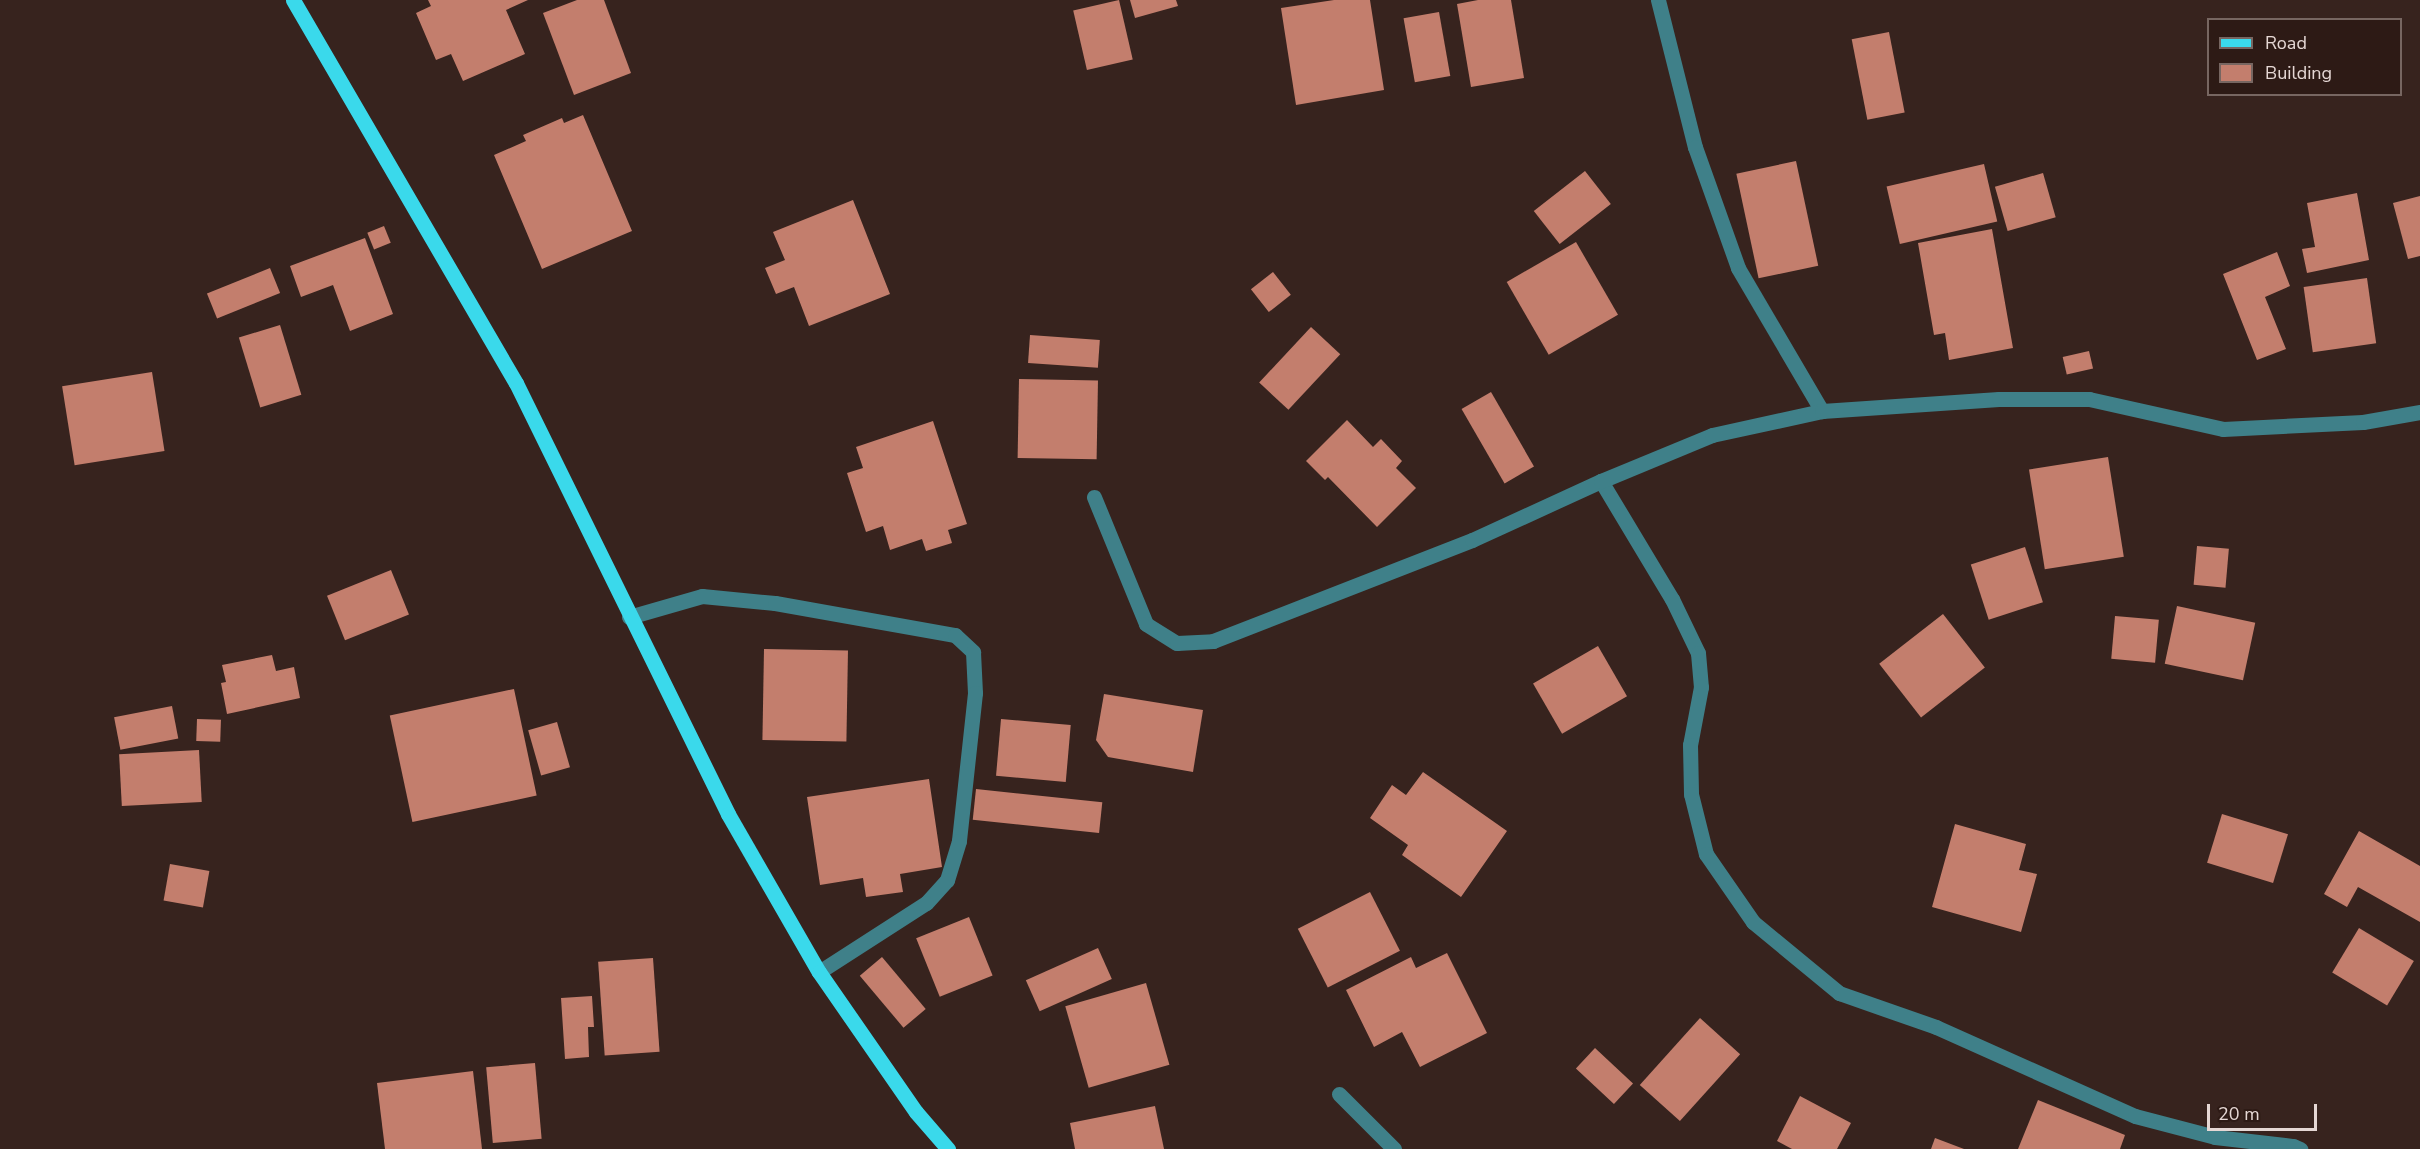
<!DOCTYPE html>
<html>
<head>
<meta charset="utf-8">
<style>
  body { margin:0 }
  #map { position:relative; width:2420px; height:1149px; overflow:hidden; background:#37231e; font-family:"Nunito Sans",sans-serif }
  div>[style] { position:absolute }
  .building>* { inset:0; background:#c37e6d; transform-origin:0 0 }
  .minor>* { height:15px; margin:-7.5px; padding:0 7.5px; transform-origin:7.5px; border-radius:7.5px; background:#3f8089 }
  .major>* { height:15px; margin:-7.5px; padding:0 7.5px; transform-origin:7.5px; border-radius:7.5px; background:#3ad9eb }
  span { translate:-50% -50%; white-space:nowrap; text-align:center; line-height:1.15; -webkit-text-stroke:6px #2d1a15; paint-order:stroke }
  .legend { position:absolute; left:2207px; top:18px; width:195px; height:78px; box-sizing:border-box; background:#2d1a15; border:2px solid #776661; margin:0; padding:8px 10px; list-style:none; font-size:18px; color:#e5d7d4 }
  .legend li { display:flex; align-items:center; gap:12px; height:30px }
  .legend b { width:30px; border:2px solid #776661 }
  .scale { position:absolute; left:2207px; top:1104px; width:110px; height:27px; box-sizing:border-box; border:3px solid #e5d7d4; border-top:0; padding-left:8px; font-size:18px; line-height:21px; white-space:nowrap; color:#e5d7d4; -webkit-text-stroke:4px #2d1a15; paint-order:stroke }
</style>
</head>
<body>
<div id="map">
  <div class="building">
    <div style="clip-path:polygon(428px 0,528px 0,506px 10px,525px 54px,463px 81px,451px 54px,436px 60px,416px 13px,431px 6px)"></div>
    <div style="clip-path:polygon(577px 0,604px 0,631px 73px,574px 95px,543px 13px)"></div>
    <div style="left:1119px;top:0;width:61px;height:47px;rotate:77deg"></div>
    <div style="clip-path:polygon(1130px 0,1176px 0,1178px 6px,1135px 18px)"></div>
    <div style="clip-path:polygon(1334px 0,1370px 0,1384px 90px,1296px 105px,1281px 8px)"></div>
    <div style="clip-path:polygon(1478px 0,1511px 0,1524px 78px,1471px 87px,1457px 4px)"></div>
    <div style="left:1439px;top:12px;width:65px;height:36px;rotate:80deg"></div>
    <div style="left:1889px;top:32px;width:82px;height:38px;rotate:79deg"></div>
    <div style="clip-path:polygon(583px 115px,632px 231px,542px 269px,494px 155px,526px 141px,523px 135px,562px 118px,564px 123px)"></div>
    <div style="left:1796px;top:161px;width:107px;height:61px;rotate:78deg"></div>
    <div style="left:1984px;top:164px;width:59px;height:100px;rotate:77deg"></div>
    <div style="left:1585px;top:171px;width:42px;height:65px;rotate:52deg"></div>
    <div style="left:2043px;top:173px;width:46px;height:50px;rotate:74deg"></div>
    <div style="clip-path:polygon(2357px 193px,2369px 260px,2307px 273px,2302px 249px,2315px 247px,2307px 203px)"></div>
    <div style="clip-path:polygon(2420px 196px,2420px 256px,2408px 259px,2393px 203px)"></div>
    <div style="clip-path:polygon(853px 200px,890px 294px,809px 326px,794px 287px,776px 294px,765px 268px,785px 260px,773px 232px)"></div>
    <div style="left:384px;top:226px;width:18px;height:18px;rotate:68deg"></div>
    <div style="clip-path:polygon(1992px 229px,2013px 348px,1949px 360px,1945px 333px,1934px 335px,1918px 243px)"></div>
    <div style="clip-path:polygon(365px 238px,393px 314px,350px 331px,333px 285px,301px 297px,290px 266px)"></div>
    <div style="left:1576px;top:242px;width:84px;height:80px;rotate:60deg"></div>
    <div style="clip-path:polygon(2277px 252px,2290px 286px,2265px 297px,2286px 349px,2257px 360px,2223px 274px)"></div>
    <div style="left:270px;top:268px;width:27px;height:68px;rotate:68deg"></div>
    <div style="left:1273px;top:272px;width:29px;height:28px;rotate:52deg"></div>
    <div style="left:2367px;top:278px;width:66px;height:64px;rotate:82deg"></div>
    <div style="left:280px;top:325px;width:73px;height:43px;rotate:73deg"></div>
    <div style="left:1311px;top:327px;width:40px;height:76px;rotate:43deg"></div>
    <div style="left:1030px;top:335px;width:70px;height:28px;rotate:4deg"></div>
    <div style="left:2089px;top:351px;width:18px;height:27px;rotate:77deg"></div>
    <div style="left:152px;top:372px;width:80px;height:91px;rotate:81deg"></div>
    <div style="left:1019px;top:379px;width:79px;height:79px;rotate:1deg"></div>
    <div style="left:1491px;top:392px;width:86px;height:34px;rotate:60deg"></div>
    <div style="clip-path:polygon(1347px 420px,1373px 447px,1381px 439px,1402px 461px,1396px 468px,1416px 488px,1377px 527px,1328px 477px,1325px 480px,1306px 461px)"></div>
    <div style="clip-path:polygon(933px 421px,967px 524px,948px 530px,952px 543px,926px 551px,922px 539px,890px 550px,883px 526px,866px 532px,847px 473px,863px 468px,856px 447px)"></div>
    <div style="left:2108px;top:457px;width:101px;height:80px;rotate:81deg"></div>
    <div style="left:2197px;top:546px;width:32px;height:39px;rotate:5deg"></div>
    <div style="left:2025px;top:547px;width:58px;height:57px;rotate:72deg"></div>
    <div style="left:391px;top:570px;width:48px;height:69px;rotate:68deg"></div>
    <div style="left:2177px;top:606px;width:80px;height:59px;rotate:12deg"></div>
    <div style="left:1943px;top:614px;width:68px;height:81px;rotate:52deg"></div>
    <div style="left:2115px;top:616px;width:44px;height:43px;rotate:5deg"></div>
    <div style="left:1598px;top:646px;width:58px;height:75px;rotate:60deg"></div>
    <div style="left:764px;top:649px;width:84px;height:91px;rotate:1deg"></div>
    <div style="clip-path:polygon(272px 655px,276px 671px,294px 667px,300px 698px,227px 714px,221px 683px,226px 682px,222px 665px)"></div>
    <div style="left:514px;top:689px;width:109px;height:127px;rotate:78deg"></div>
    <div style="clip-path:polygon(1104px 694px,1203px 710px,1193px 772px,1108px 757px,1096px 740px)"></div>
    <div style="left:172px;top:706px;width:33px;height:59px;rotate:79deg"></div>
    <div style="left:197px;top:719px;width:24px;height:22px;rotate:2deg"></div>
    <div style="left:1001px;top:719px;width:70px;height:57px;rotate:5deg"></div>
    <div style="left:557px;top:722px;width:47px;height:30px;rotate:74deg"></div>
    <div style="left:199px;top:750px;width:52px;height:80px;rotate:87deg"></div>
    <div style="clip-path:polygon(1423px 772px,1507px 831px,1461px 897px,1402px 855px,1408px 845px,1370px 818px,1392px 785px,1406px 795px)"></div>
    <div style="clip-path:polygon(929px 779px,942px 867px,900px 874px,903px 892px,866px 897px,863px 878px,820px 885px,807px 797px)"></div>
    <div style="left:976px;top:789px;width:127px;height:31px;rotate:6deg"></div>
    <div style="left:2222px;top:814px;width:69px;height:51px;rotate:17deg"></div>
    <div style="clip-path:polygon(1955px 824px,2026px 844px,2019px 870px,2037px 874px,2021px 932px,1932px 907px)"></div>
    <div style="clip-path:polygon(2359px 831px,2420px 866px,2420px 922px,2358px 887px,2347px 907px,2324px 894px)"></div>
    <div style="left:170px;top:864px;width:40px;height:37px;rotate:10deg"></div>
    <div style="left:1370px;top:892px;width:66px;height:81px;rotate:63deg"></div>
    <div style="left:969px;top:917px;width:63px;height:57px;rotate:68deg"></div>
    <div style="left:2359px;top:928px;width:64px;height:52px;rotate:31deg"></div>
    <div style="left:1098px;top:948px;width:34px;height:79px;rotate:66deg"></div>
    <div style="clip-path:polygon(1447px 953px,1487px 1033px,1420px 1067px,1402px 1032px,1374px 1047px,1346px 990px,1411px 957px,1416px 968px)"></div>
    <div style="left:882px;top:957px;width:68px;height:29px;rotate:50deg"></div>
    <div style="left:653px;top:958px;width:94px;height:55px;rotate:86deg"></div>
    <div style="left:1146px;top:983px;width:85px;height:84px;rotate:74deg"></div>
    <div style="clip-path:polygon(592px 996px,594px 1027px,588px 1027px,589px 1057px,565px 1059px,561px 998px)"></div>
    <div style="left:1700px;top:1018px;width:54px;height:90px;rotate:42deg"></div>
    <div style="left:1595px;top:1048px;width:52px;height:28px;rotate:43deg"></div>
    <div style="left:535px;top:1063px;width:76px;height:49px;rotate:85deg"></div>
    <div style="clip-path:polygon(473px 1071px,482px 1149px,385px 1149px,377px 1083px)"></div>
    <div style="clip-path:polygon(1800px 1096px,1851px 1123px,1837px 1149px,1792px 1149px,1777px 1141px)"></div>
    <div style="clip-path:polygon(2038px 1100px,2125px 1135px,2120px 1149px,2018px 1149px)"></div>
    <div style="clip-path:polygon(1155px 1106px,1164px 1149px,1075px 1149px,1070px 1123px)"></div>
    <div style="clip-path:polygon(1935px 1138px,1964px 1149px,1931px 1149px)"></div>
  </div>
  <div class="minor">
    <div style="left:1658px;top:0;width:152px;rotate:75.9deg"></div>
    <div style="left:1695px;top:147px;width:128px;rotate:70.4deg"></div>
    <div style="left:1738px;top:268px;width:166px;rotate:59.6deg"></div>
    <div style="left:1601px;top:481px;width:138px;rotate:59deg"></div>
    <div style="left:1672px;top:599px;width:60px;rotate:64.3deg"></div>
    <div style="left:1698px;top:653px;width:34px;rotate:85deg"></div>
    <div style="left:1701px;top:687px;width:59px;rotate:100.7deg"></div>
    <div style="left:1690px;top:745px;width:49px;rotate:88.8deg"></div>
    <div style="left:1691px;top:794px;width:62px;rotate:76deg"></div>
    <div style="left:1706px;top:854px;width:83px;rotate:55.3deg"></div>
    <div style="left:1753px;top:922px;width:112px;rotate:39.5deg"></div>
    <div style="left:1839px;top:993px;width:103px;rotate:19.3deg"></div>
    <div style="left:1936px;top:1027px;width:218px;rotate:24.1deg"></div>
    <div style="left:2135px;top:1116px;width:83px;rotate:14.7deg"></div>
    <div style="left:2215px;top:1137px;width:79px;rotate:6.6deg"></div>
    <div style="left:2293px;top:1146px;width:8px;rotate:23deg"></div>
    <div style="left:1094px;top:497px;width:137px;rotate:67.7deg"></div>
    <div style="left:1146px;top:624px;width:36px;rotate:32deg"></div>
    <div style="left:1177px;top:643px;width:36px;rotate:-3deg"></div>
    <div style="left:1213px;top:641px;width:278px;rotate:-21.3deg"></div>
    <div style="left:1472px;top:540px;width:142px;rotate:-24.6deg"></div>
    <div style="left:1601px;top:481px;width:120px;rotate:-22.5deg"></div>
    <div style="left:1712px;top:435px;width:113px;rotate:-12.3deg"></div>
    <div style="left:1822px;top:411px;width:177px;rotate:-3.9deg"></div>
    <div style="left:1999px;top:399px;width:90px"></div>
    <div style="left:2089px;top:399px;width:137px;rotate:12.6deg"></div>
    <div style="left:2223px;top:429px;width:140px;rotate:-2.9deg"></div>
    <div style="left:2363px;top:422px;width:58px;rotate:-10deg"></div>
    <div style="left:629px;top:617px;width:76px;rotate:-16deg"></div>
    <div style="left:702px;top:596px;width:73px;rotate:5.5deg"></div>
    <div style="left:775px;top:603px;width:183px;rotate:10.1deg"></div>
    <div style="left:955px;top:635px;width:25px;rotate:43deg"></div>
    <div style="left:973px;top:652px;width:41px;rotate:87.2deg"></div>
    <div style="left:975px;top:693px;width:149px;rotate:96.2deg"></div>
    <div style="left:959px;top:841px;width:41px;rotate:107.1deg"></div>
    <div style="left:947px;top:880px;width:31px;rotate:132deg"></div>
    <div style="left:926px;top:903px;width:127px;rotate:147.2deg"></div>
    <div style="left:1339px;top:1094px;width:78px;rotate:45deg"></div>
  </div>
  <div class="major">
    <div style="left:293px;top:0;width:443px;rotate:59.8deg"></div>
    <div style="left:516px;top:383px;width:480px;rotate:63.8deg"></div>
    <div style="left:728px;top:814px;width:182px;rotate:60.1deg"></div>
    <div style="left:819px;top:972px;width:170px;rotate:55.3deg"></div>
    <div style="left:916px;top:1112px;width:49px;rotate:49.1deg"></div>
  </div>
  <ul class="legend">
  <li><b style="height:8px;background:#3ad9eb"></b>Road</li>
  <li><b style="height:16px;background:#c37e6d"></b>Building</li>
  </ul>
  <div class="scale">20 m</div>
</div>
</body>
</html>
